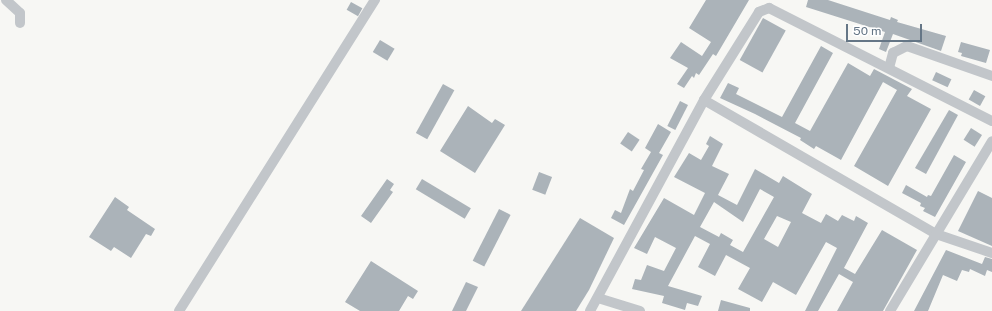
<!DOCTYPE html>
<html>
<head>
<meta charset="utf-8">
<style>
  body { margin:0 }
  #map { position:relative; width:992px; height:311px; overflow:hidden; background:#f7f7f4; font-family:"Public Sans",sans-serif }
  div>[style] { position:absolute }
  .building>* { inset:0; background:#abb3b9; transform-origin:0 0 }
  .minor>* { height:10px; margin:-5px; padding:0 5px; transform-origin:5px; border-radius:5px; background:#c2c6ca }
  span { translate:-50% -50%; white-space:nowrap; text-align:center; line-height:1.15; -webkit-text-stroke:4px #fff; paint-order:stroke }
  .scale { position:absolute; left:846px; top:24px; width:76px; height:18px; box-sizing:border-box; border:2px solid #657686; border-top:0; padding-left:5px; font-size:12px; line-height:14px; white-space:nowrap; color:#657686; -webkit-text-stroke:3px #fff; paint-order:stroke }
</style>
</head>
<body>
<div id="map">
  <div class="building">
    <div style="clip-path:polygon(706px 0,749px 0,716px 56px,713px 54px,699px 75px,696px 73px,694px 78px,692px 76px,684px 88px,677px 84px,688px 68px,670px 58px,681px 42px,702px 56px,711px 42px,689px 28px)"></div>
    <div style="clip-path:polygon(808px 0,828px 0,890px 20px,891px 17px,898px 20px,897px 22px,946px 36px,941px 51px,893px 34px,886px 52px,879px 49px,885px 32px,806px 7px)"></div>
    <div style="left:351px;top:2px;width:13px;height:9px;rotate:29deg"></div>
    <div style="left:763px;top:18px;width:26px;height:48px;rotate:29deg"></div>
    <div style="left:380px;top:40px;width:17px;height:14px;rotate:31deg"></div>
    <div style="clip-path:polygon(961px 42px,990px 50px,986px 63px,961px 56px,962px 53px,958px 52px)"></div>
    <div style="clip-path:polygon(821px 46px,833px 53px,795px 123px,810px 131px,848px 63px,870px 76px,874px 69px,912px 89px,907px 96px,931px 109px,888px 186px,854px 166px,897px 90px,883px 82px,841px 160px,816px 146px,814px 149px,800px 140px,801px 138px,755px 114px,720px 98px,728px 83px,739px 88px,736px 94px,782px 117px)"></div>
    <div style="left:936px;top:72px;width:17px;height:9px;rotate:25deg"></div>
    <div style="left:443px;top:84px;width:13px;height:56px;rotate:29deg"></div>
    <div style="left:974px;top:90px;width:13px;height:11px;rotate:29deg"></div>
    <div style="left:680px;top:101px;width:9px;height:28px;rotate:27deg"></div>
    <div style="clip-path:polygon(468px 106px,492px 123px,495px 119px,505px 125px,475px 173px,440px 151px)"></div>
    <div style="clip-path:polygon(949px 110px,958px 115px,926px 174px,915px 168px)"></div>
    <div style="clip-path:polygon(658px 124px,671px 132px,659px 153px,663px 155px,624px 225px,611px 218px,615px 210px,621px 213px,630px 189px,633px 191px,644px 170px,641px 169px,651px 152px,645px 148px)"></div>
    <div style="left:971px;top:128px;width:13px;height:14px;rotate:32deg"></div>
    <div style="left:628px;top:132px;width:14px;height:14px;rotate:34deg"></div>
    <div style="clip-path:polygon(evenodd,710px 136px,723px 144px,712px 166px,729px 174px,718px 195px,737px 205px,755px 169px,779px 183px,783px 176px,812px 194px,802px 213px,821px 223px,826px 214px,838px 221px,842px 215px,854px 221px,856px 216px,868px 223px,844px 268px,855px 274px,882px 230px,917px 250px,883px 311px,837px 311px,853px 282px,839px 274px,818px 311px,805px 311px,837px 248px,826px 242px,796px 295px,773px 282px,762px 302px,738px 289px,750px 268px,726px 255px,715px 276px,698px 267px,710px 244px,695px 236px,668px 286px,702px 296px,698px 306px,687px 303px,685px 310px,662px 303px,664px 296px,632px 289px,635px 279px,641px 280px,647px 265px,664px 271px,676px 248px,655px 237px,647px 254px,634px 248px,664px 198px,694px 215px,705px 193px,674px 177px,689px 153px,701px 160px,709px 146px,706px 144px,710px 136px,760px 189px,774px 197px,743px 252px,730px 245px,733px 240px,721px 233px,719px 237px,700px 227px,714px 202px,743px 222px,760px 189px,710px 136px,777px 216px,791px 222px,778px 247px,764px 239px,777px 216px)"></div>
    <div style="clip-path:polygon(954px 155px,966px 162px,935px 217px,923px 211px,925px 208px,920px 206px,921px 203px,902px 193px,906px 185px,927px 197px,928px 195px,931px 196px)"></div>
    <div style="left:539px;top:172px;width:14px;height:19px;rotate:21deg"></div>
    <div style="clip-path:polygon(387px 179px,394px 184px,390px 190px,393px 192px,371px 223px,361px 216px)"></div>
    <div style="left:422px;top:179px;width:57px;height:12px;rotate:31deg"></div>
    <div style="clip-path:polygon(978px 191px,992px 198px,992px 246px,958px 231px)"></div>
    <div style="clip-path:polygon(115px 197px,129px 207px,127px 210px,155px 229px,151px 236px,146px 234px,131px 258px,114px 247px,111px 251px,89px 237px)"></div>
    <div style="left:499px;top:209px;width:13px;height:58px;rotate:27deg"></div>
    <div style="clip-path:polygon(580px 218px,614px 238px,589px 290px,576px 311px,521px 311px)"></div>
    <div style="clip-path:polygon(946px 250px,982px 264px,985px 257px,992px 259px,992px 272px,987px 270px,985px 276px,970px 269px,969px 272px,962px 270px,957px 281px,943px 275px,928px 311px,914px 311px)"></div>
    <div style="clip-path:polygon(371px 261px,418px 291px,413px 299px,408px 296px,399px 311px,360px 311px,345px 302px)"></div>
    <div style="clip-path:polygon(466px 282px,478px 287px,466px 311px,452px 311px)"></div>
    <div style="clip-path:polygon(721px 300px,750px 308px,750px 311px,718px 311px)"></div>
  </div>
  <div class="minor">
    <div style="left:6px;top:0;width:19px;rotate:43deg"></div>
    <div style="left:20px;top:13px;width:10px;rotate:90deg"></div>
    <div style="left:889px;top:68px;width:16px;rotate:-75deg"></div>
    <div style="left:893px;top:53px;width:16px;rotate:-27deg"></div>
    <div style="left:907px;top:46px;width:90px;rotate:19.4deg"></div>
    <div style="left:704px;top:100px;width:268px;rotate:30deg"></div>
    <div style="left:936px;top:234px;width:59px;rotate:18.7deg"></div>
    <div style="left:598px;top:298px;width:44px;rotate:17.2deg"></div>
    <div style="left:179px;top:311px;width:368px;rotate:-57.8deg"></div>
    <div style="left:590px;top:311px;width:240px;rotate:-61.6deg"></div>
    <div style="left:704px;top:100px;width:104px;rotate:-58deg"></div>
    <div style="left:759px;top:12px;width:11px;rotate:-22deg"></div>
    <div style="left:769px;top:8px;width:250px;rotate:26.9deg"></div>
    <div style="left:890px;top:311px;width:198px;rotate:-59deg"></div>
  </div>
  <div class="scale">50 m</div>
</div>
</body>
</html>
